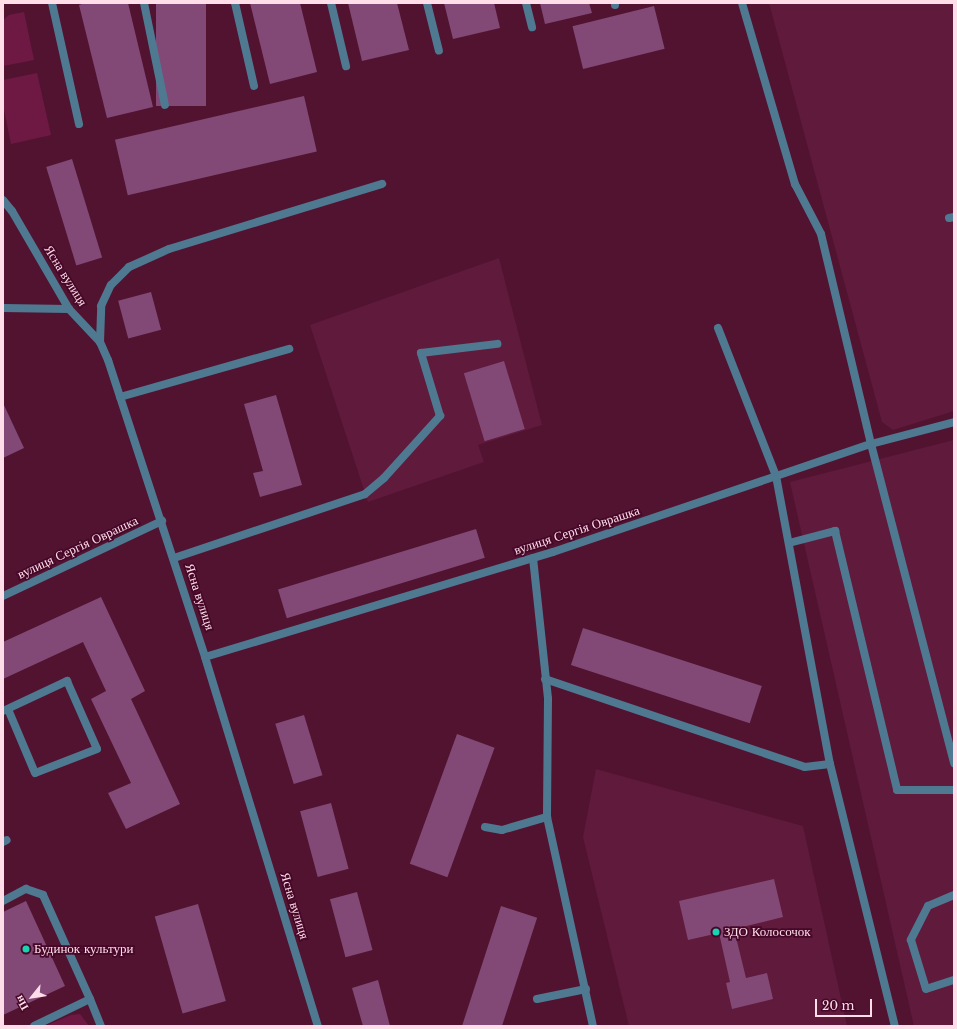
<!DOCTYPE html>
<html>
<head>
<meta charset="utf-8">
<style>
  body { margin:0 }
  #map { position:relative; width:957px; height:1029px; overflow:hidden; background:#521331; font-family:"Libre Baskerville",serif }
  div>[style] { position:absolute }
  .built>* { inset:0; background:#601a3c }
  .green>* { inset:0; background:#6e1943 }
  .building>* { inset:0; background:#824976; transform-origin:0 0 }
  .service>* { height:8px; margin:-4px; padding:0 4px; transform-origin:4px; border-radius:4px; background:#4f7991 }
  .minor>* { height:8px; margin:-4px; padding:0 4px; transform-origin:4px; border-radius:4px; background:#4f7991 }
  .dots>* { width:11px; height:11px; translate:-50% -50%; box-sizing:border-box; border:2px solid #460728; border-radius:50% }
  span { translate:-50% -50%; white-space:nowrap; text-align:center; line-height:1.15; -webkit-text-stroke:3.5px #460728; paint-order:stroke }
  .street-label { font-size:13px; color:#ffdee9 }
  .poi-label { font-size:13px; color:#ffdee9 }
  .left { translate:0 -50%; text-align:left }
  .frame { position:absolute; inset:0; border:4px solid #ffdee9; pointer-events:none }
  .north { position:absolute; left:12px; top:977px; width:40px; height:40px; -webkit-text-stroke:3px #460728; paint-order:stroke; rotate:240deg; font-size:11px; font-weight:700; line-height:16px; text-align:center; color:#ffdee9 }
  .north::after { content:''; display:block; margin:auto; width:14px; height:18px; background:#ffdee9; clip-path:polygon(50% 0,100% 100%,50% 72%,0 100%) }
  .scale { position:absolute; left:815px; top:999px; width:57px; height:18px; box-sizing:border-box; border:2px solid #ffdee9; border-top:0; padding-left:5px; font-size:12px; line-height:14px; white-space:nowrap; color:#ffdee9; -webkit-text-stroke:3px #460728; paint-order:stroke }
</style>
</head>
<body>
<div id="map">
  <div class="built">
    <div style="clip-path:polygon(769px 3px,954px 3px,954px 411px,893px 430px,882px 422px)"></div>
    <div style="clip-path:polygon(499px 258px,542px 425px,478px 445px,484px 462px,368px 502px,310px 325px)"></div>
    <div style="clip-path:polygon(954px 440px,954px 1026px,914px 1026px,790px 482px)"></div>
    <div style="clip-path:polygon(596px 769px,803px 826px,847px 1026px,629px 1026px,583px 837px)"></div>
  </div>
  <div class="green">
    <div style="clip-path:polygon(24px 12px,34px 60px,3px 66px,3px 20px,9px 15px)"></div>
    <div style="clip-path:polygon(37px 73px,51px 135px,11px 144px,3px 105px,3px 80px)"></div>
    <div style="clip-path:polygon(80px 1014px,89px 1026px,45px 1026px,71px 1015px)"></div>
  </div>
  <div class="building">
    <div style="clip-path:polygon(85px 3px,128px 3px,153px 107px,107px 118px,79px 5px)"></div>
    <div style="left:156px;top:3px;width:50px;height:103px"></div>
    <div style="clip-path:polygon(250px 3px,300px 3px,317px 72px,270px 84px)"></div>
    <div style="clip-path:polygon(348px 3px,397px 3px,409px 50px,362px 61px)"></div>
    <div style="clip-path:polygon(444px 3px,494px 3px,500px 28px,453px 39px)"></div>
    <div style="clip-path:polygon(540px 3px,589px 3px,592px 13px,545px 24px)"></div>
    <div style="left:654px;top:6px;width:44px;height:84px;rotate:76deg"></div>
    <div style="left:304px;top:96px;width:57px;height:194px;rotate:77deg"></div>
    <div style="left:72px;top:159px;width:103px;height:27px;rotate:73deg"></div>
    <div style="left:151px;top:292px;width:39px;height:34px;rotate:75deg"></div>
    <div style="left:504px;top:361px;width:71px;height:42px;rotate:73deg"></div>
    <div style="clip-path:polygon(276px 395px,302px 485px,260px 497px,253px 473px,263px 471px,244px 404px)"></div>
    <div style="clip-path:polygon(3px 403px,24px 448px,3px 458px)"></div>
    <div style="left:476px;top:529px;width:30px;height:207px;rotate:73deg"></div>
    <div style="clip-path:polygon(101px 597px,145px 691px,131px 699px,180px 804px,126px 829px,108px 793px,131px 783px,91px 699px,106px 691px,83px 642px,3px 679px,3px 642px)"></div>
    <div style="left:583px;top:628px;width:188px;height:39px;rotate:18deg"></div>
    <div style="left:304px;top:715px;width:63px;height:30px;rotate:73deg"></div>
    <div style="left:457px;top:734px;width:40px;height:138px;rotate:20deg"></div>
    <div style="left:331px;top:803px;width:68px;height:32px;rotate:75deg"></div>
    <div style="clip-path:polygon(774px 879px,783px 917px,734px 929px,746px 978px,767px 973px,773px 999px,732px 1009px,726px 983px,730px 982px,719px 933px,688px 940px,679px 901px)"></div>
    <div style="left:357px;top:892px;width:60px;height:28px;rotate:75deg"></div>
    <div style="clip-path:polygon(26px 901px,65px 986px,3px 1015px,3px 912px)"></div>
    <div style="left:198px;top:904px;width:101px;height:45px;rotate:74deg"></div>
    <div style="left:501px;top:906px;width:38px;height:126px;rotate:18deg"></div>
    <div style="clip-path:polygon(378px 980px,390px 1026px,363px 1026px,352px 988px)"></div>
  </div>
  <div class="service">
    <div style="left:742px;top:3px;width:189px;rotate:73.7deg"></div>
    <div style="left:795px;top:184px;width:56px;rotate:62.5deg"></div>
    <div style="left:821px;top:234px;width:216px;rotate:76.6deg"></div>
    <div style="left:871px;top:444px;width:330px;rotate:75.4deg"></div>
    <div style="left:949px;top:218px;width:5px;rotate:-11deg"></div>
    <div style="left:3px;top:308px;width:66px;rotate:0.9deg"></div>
    <div style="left:718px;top:328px;width:159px;rotate:68.6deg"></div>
    <div style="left:776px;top:476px;width:293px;rotate:79.4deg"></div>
    <div style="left:830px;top:764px;width:270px;rotate:76.1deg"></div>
    <div style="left:100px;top:342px;width:36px;rotate:-88deg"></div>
    <div style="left:101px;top:306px;width:23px;rotate:-65deg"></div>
    <div style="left:111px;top:285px;width:25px;rotate:-45deg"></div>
    <div style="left:129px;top:267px;width:44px;rotate:-24.2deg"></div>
    <div style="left:169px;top:249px;width:223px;rotate:-17deg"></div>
    <div style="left:120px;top:397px;width:176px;rotate:-15.9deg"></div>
    <div style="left:789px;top:543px;width:48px;rotate:-14.6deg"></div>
    <div style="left:835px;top:531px;width:266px;rotate:76.5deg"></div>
    <div style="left:897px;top:790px;width:57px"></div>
    <div style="left:174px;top:558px;width:201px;rotate:-18.5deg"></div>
    <div style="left:365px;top:494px;width:25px;rotate:-40deg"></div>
    <div style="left:384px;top:478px;width:84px;rotate:-47.9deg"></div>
    <div style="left:440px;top:416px;width:66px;rotate:-106.8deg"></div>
    <div style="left:421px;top:353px;width:77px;rotate:-6.8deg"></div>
    <div style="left:533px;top:558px;width:142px;rotate:83.9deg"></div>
    <div style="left:548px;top:699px;width:118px;rotate:90.5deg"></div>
    <div style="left:547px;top:817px;width:214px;rotate:77.6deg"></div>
    <div style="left:545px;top:679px;width:274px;rotate:18.7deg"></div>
    <div style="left:805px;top:767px;width:25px;rotate:-7deg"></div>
    <div style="left:3px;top:711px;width:71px;rotate:-25.1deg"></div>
    <div style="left:67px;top:681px;width:74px;rotate:66.2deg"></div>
    <div style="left:97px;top:749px;width:66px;rotate:158.8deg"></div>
    <div style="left:35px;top:773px;width:69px;rotate:-112.9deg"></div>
    <div style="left:485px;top:827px;width:17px;rotate:10deg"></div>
    <div style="left:502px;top:830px;width:47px;rotate:-16.1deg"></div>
    <div style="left:3px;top:842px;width:4px;rotate:-27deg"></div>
    <div style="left:954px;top:895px;width:28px;rotate:157deg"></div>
    <div style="left:928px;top:906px;width:38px;rotate:117deg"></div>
    <div style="left:911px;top:940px;width:51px;rotate:73deg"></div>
    <div style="left:926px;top:989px;width:29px;rotate:-18deg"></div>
    <div style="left:3px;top:901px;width:26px;rotate:-28deg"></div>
    <div style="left:26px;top:889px;width:18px;rotate:19deg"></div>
    <div style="left:43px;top:895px;width:114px;rotate:65.7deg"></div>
    <div style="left:90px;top:999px;width:62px;rotate:154.3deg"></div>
    <div style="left:90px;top:999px;width:29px;rotate:68deg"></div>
    <div style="left:537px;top:999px;width:50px;rotate:-11.5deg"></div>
  </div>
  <div class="minor">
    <div style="left:52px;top:3px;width:124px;rotate:77.4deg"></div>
    <div style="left:144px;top:3px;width:104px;rotate:78.4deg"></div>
    <div style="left:235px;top:3px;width:85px;rotate:77.1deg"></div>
    <div style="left:331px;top:3px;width:65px;rotate:76.6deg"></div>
    <div style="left:427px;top:3px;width:49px;rotate:76deg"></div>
    <div style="left:526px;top:3px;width:25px;rotate:76deg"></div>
    <div style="left:615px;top:3px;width:2px;rotate:90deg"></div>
    <div style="left:3px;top:200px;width:14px;rotate:51deg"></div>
    <div style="left:12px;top:211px;width:113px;rotate:59.8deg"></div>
    <div style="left:69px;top:309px;width:45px;rotate:46.8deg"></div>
    <div style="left:100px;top:342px;width:20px;rotate:66deg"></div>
    <div style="left:108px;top:360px;width:312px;rotate:71.9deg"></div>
    <div style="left:205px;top:657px;width:386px;rotate:73deg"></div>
    <div style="left:3px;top:596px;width:176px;rotate:-25.3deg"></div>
    <div style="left:205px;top:657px;width:363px;rotate:-16.8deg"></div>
    <div style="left:553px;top:552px;width:336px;rotate:-18.8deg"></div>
    <div style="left:871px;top:444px;width:86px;rotate:-14.8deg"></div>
  </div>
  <div class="dots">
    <div style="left:716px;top:932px;background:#17d5b2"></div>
    <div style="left:26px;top:949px;background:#17d5b2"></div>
  </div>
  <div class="street-label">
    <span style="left:65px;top:276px;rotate:58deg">Ясна вулиця</span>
    <span style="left:577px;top:531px;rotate:-18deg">вулиця Сергія Оврашка</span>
    <span style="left:78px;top:548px;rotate:-25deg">вулиця Сергія Оврашка</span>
    <span style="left:199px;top:597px;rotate:72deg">Ясна вулиця</span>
    <span style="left:294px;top:906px;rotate:73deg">Ясна вулиця</span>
  </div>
  <div class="poi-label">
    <span class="left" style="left:724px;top:932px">ЗДО Колосочок</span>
    <span class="left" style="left:34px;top:949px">Будинок культури</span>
  </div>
  <div class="frame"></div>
  <div class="north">Пн</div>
  <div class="scale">20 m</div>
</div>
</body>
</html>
